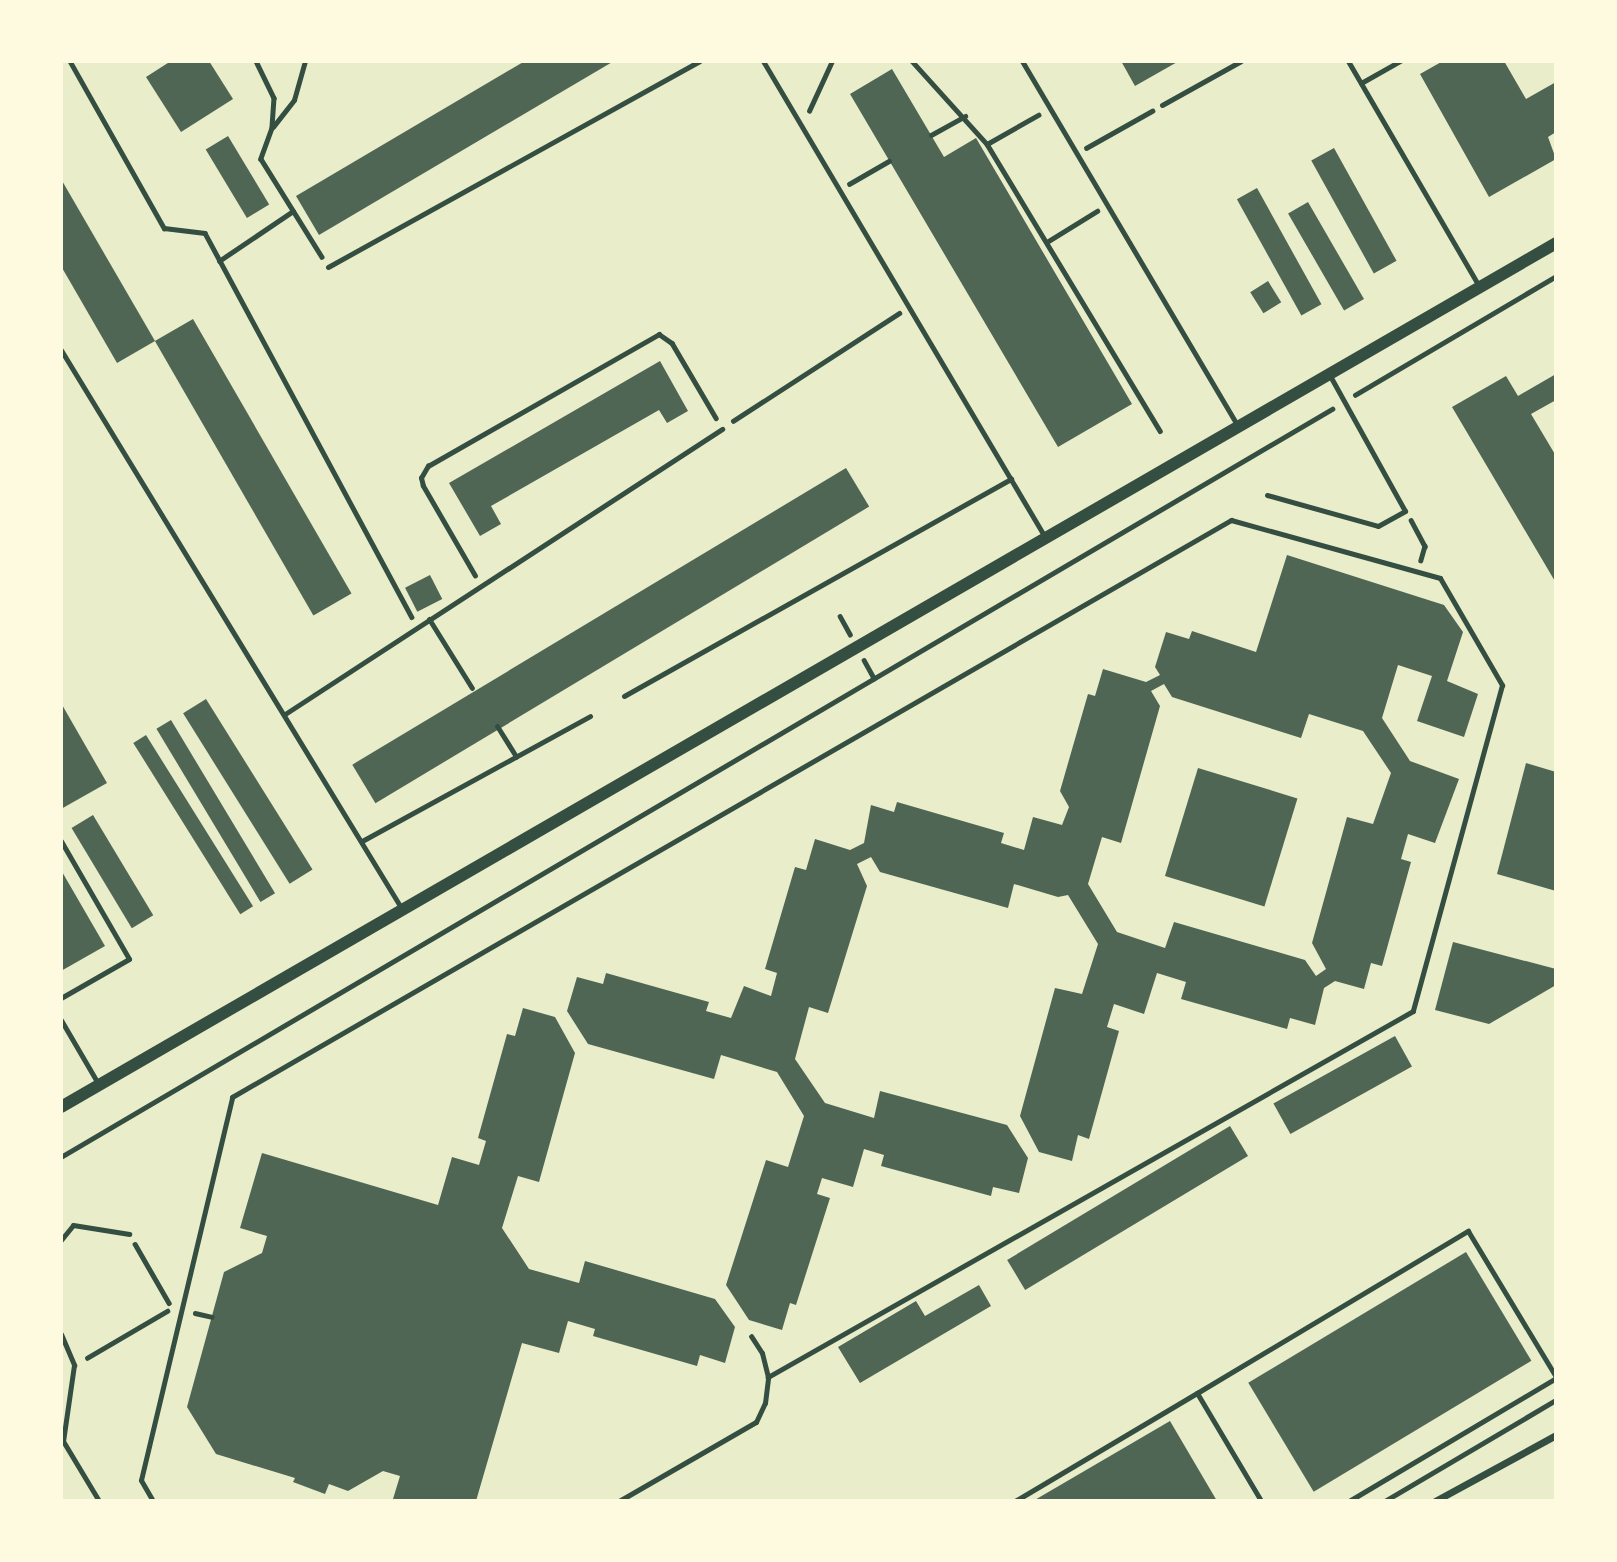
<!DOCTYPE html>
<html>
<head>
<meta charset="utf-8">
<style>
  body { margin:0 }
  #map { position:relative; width:1617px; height:1562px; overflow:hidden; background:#e9edc9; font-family:Inter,sans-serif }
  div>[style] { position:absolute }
  .building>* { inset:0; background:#4f6655; transform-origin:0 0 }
  .path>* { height:4.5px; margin:-2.25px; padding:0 2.25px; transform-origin:2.25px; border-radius:2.25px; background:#344e41 }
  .service>* { height:5px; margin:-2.5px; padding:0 2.5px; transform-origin:2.5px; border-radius:2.5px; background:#344e41 }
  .minor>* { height:7px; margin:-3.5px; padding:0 3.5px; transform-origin:3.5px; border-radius:3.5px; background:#344e41 }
  .tertiary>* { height:12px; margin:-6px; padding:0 6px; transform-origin:6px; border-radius:6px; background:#344e41 }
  span { translate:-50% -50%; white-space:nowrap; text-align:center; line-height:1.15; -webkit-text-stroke:7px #fefae0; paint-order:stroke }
  .frame { position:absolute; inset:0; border:63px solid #fefae0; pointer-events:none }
</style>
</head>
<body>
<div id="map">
  <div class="building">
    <div style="clip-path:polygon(171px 61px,209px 61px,233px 99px,181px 132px,146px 77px)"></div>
    <div style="clip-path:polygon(525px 61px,614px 61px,319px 235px,296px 196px)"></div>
    <div style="clip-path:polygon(1121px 61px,1179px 61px,1135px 86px)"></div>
    <div style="clip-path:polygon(1443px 61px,1504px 61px,1526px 99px,1556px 82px,1556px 132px,1548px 137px,1556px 159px,1489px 197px,1420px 74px)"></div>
    <div style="clip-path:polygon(892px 69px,944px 157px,976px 138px,1132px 404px,1058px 447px,850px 94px)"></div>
    <div style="left:228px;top:136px;width:80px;height:26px;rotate:59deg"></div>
    <div style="left:1334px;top:148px;width:129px;height:26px;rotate:61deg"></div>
    <div style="clip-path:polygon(61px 179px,155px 341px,117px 363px,61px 266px)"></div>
    <div style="left:1257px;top:188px;width:133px;height:23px;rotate:61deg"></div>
    <div style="left:1308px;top:202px;width:112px;height:23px;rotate:60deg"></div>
    <div style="left:1268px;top:281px;width:25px;height:21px;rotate:58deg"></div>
    <div style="left:193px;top:319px;width:317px;height:44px;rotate:60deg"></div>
    <div style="clip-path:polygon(660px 361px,688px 411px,667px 423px,659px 410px,491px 506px,501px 524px,480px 536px,449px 483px)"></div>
    <div style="clip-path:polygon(1556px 374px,1556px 400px,1531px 414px,1556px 456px,1556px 583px,1452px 407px,1506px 376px,1518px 396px)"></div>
    <div style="left:846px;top:468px;width:45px;height:576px;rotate:59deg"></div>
    <div style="clip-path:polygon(evenodd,1287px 555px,1444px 605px,1463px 632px,1447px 681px,1478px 694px,1464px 737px,1417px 721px,1432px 676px,1398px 665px,1382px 718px,1410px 761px,1459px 779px,1435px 843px,1408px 834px,1401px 859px,1411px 862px,1382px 966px,1371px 963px,1364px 989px,1335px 981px,1324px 988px,1315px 1025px,1290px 1018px,1287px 1029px,1181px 999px,1186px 982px,1157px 973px,1144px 1014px,1114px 1004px,1107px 1027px,1119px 1031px,1089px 1139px,1078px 1135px,1072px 1161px,1039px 1152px,1020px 1116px,1055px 988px,1082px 994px,1098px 944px,1068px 895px,1058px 897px,1014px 884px,1008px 908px,880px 872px,871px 857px,857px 864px,867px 886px,828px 1013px,809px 1007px,795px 1059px,825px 1103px,874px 1118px,880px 1091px,1007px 1125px,1028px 1158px,1019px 1193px,993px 1187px,991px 1196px,881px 1166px,884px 1155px,864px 1149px,853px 1187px,822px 1178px,817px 1194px,830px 1198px,796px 1305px,790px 1303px,782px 1330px,749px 1320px,726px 1285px,766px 1160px,788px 1167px,804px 1116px,777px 1072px,721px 1055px,714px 1079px,588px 1044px,567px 1011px,577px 977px,603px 984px,606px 973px,709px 1002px,706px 1011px,731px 1018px,744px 986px,771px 996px,777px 973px,765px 969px,795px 867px,806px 870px,815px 839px,850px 850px,864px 843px,871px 805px,894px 812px,897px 802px,1004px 833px,1001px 843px,1024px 850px,1033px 817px,1062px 825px,1069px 807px,1060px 791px,1088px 694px,1095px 696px,1103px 669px,1146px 682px,1160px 675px,1155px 667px,1166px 632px,1189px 639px,1192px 631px,1256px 652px,1287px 555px,1164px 684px,1172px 697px,1301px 738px,1309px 714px,1363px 731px,1391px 773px,1373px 824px,1347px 817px,1312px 943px,1326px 969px,1316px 976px,1305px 960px,1174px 922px,1165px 948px,1117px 932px,1088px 884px,1102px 837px,1121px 843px,1160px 706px,1151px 691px,1164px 684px)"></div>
    <div style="left:430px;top:575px;width:27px;height:28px;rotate:63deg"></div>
    <div style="left:206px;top:699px;width:201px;height:27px;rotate:58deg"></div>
    <div style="clip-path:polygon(61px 703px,107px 783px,61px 809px)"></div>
    <div style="left:171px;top:720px;width:202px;height:17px;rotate:59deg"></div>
    <div style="left:146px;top:735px;width:202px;height:15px;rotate:58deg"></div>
    <div style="clip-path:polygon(1526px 763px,1556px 772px,1556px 891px,1497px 874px)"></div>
    <div style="left:1198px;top:768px;width:104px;height:113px;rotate:17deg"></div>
    <div style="left:93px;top:815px;width:117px;height:25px;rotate:59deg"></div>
    <div style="clip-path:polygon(61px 870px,105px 946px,61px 971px)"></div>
    <div style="clip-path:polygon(1453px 942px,1556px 969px,1556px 985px,1489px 1024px,1435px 1010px)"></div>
    <div style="clip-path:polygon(523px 1008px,555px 1017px,575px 1053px,539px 1182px,518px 1176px,502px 1228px,529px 1269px,579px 1283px,585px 1261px,715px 1299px,735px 1327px,725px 1363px,700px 1355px,697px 1366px,593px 1336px,595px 1329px,568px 1321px,559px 1353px,522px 1343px,476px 1501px,393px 1499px,400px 1476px,383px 1471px,348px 1491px,329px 1484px,325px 1494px,293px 1482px,295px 1478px,216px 1454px,187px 1407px,224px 1272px,262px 1253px,267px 1236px,240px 1228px,262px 1153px,438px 1205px,452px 1157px,479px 1165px,486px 1141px,478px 1138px,507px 1034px,515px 1036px)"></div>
    <div style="left:1395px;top:1036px;width:35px;height:139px;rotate:61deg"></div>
    <div style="left:1230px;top:1126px;width:35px;height:260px;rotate:59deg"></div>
    <div style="left:1466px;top:1252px;width:127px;height:254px;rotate:59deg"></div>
    <div style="clip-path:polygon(979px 1285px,991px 1306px,860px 1383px,838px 1347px,916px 1301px,925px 1316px)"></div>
    <div style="clip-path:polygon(1170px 1421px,1217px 1501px,1033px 1501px)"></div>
  </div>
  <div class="path">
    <div style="left:70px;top:61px;width:192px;rotate:60.6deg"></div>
    <div style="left:164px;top:228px;width:41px;rotate:7deg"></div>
    <div style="left:205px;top:233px;width:436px;rotate:61.7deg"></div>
    <div style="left:256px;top:61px;width:41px;rotate:64.1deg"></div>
    <div style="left:274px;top:98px;width:30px;rotate:94deg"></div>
    <div style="left:272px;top:128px;width:33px;rotate:110deg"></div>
    <div style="left:261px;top:159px;width:115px;rotate:58.1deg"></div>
    <div style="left:912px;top:61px;width:112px;rotate:47.9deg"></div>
    <div style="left:987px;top:144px;width:335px;rotate:58.9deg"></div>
    <div style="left:809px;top:111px;width:55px;rotate:-65.3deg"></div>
    <div style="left:273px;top:127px;width:34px;rotate:-52deg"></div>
    <div style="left:294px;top:100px;width:41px;rotate:-74.2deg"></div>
    <div style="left:931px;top:135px;width:39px;rotate:-29deg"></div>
    <div style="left:987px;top:144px;width:59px;rotate:-29.6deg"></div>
    <div style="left:1086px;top:148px;width:76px;rotate:-29.3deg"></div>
    <div style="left:849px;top:184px;width:46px;rotate:-29.9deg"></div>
    <div style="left:1047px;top:242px;width:59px;rotate:-31.8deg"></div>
    <div style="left:219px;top:261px;width:89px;rotate:-34deg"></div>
    <div style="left:1355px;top:395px;width:234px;rotate:-30.6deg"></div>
    <div style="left:733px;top:421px;width:198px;rotate:-33deg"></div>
    <div style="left:1411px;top:520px;width:30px;rotate:62deg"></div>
    <div style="left:1425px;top:546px;width:15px;rotate:106deg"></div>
    <div style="left:475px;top:576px;width:104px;rotate:-120deg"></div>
    <div style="left:423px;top:486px;width:8px;rotate:-104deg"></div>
    <div style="left:421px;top:478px;width:14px;rotate:-60deg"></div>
    <div style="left:428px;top:466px;width:266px;rotate:-29.7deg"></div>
    <div style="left:659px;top:334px;width:16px;rotate:35deg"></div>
    <div style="left:672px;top:343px;width:87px;rotate:59.6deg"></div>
    <div style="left:840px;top:616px;width:21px;rotate:61deg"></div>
    <div style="left:864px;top:660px;width:21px;rotate:61deg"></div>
    <div style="left:61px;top:1157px;width:1475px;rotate:-30.48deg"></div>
    <div style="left:135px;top:1244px;width:68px;rotate:60deg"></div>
    <div style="left:195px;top:1313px;width:17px;rotate:13deg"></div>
    <div style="left:87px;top:1358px;width:93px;rotate:-30.4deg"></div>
    <div style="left:1385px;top:1501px;width:199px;rotate:-30.6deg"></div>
  </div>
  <div class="service">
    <div style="left:763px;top:61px;width:553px;rotate:59.36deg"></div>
    <div style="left:1022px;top:61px;width:424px;rotate:59.4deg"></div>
    <div style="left:1348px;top:61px;width:260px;rotate:59.8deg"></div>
    <div style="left:1361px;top:83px;width:45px;rotate:-29.4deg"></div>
    <div style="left:1162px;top:105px;width:90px;rotate:-29.1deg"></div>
    <div style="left:328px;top:267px;width:425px;rotate:-29deg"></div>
    <div style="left:61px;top:350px;width:655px;rotate:58.62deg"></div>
    <div style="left:1267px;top:495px;width:115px;rotate:15.6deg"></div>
    <div style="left:1378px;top:526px;width:31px;rotate:-29deg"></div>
    <div style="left:1405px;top:511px;width:157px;rotate:-119deg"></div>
    <div style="left:429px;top:619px;width:81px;rotate:58.1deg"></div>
    <div style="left:624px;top:696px;width:444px;rotate:-29.3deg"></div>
    <div style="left:285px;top:714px;width:522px;rotate:-33.11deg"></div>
    <div style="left:497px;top:726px;width:36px;rotate:58deg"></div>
    <div style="left:61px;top:841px;width:136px;rotate:60deg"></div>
    <div style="left:129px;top:959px;width:78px;rotate:150.2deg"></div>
    <div style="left:362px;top:841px;width:260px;rotate:-28.7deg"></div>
    <div style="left:61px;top:1020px;width:75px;rotate:59.7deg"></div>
    <div style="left:61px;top:1240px;width:19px;rotate:-51deg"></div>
    <div style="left:73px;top:1225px;width:57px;rotate:9.1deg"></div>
    <div style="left:61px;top:1334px;width:34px;rotate:67deg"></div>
    <div style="left:74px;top:1365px;width:77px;rotate:98.2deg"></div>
    <div style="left:63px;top:1441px;width:70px;rotate:59deg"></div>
    <div style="left:1197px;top:1393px;width:316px;rotate:-30.9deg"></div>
    <div style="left:1468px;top:1231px;width:170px;rotate:58.9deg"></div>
    <div style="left:153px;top:1501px;width:24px;rotate:-120deg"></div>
    <div style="left:141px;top:1480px;width:394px;rotate:-76.6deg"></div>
    <div style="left:232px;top:1097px;width:1154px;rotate:-30.01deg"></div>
    <div style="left:1231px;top:520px;width:217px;rotate:15.5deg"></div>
    <div style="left:1440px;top:578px;width:124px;rotate:59.9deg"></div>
    <div style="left:1502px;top:685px;width:338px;rotate:105.3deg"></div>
    <div style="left:1413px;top:1011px;width:742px;rotate:150.43deg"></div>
    <div style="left:619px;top:1501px;width:158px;rotate:-30deg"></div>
    <div style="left:756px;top:1422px;width:21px;rotate:-65deg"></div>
    <div style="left:765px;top:1403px;width:26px;rotate:-83deg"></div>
    <div style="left:768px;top:1377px;width:25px;rotate:-104deg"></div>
    <div style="left:762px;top:1353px;width:20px;rotate:-123deg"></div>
    <div style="left:1015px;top:1501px;width:212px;rotate:-30.7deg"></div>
    <div style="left:1197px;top:1393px;width:126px;rotate:59.3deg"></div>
    <div style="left:1349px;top:1501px;width:241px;rotate:-30.7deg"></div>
  </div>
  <div class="minor">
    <div style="left:1435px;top:1501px;width:138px;rotate:-28.6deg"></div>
  </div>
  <div class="tertiary">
    <div style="left:61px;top:1107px;width:1727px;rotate:-30.02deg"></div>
  </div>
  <div class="frame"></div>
</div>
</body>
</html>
